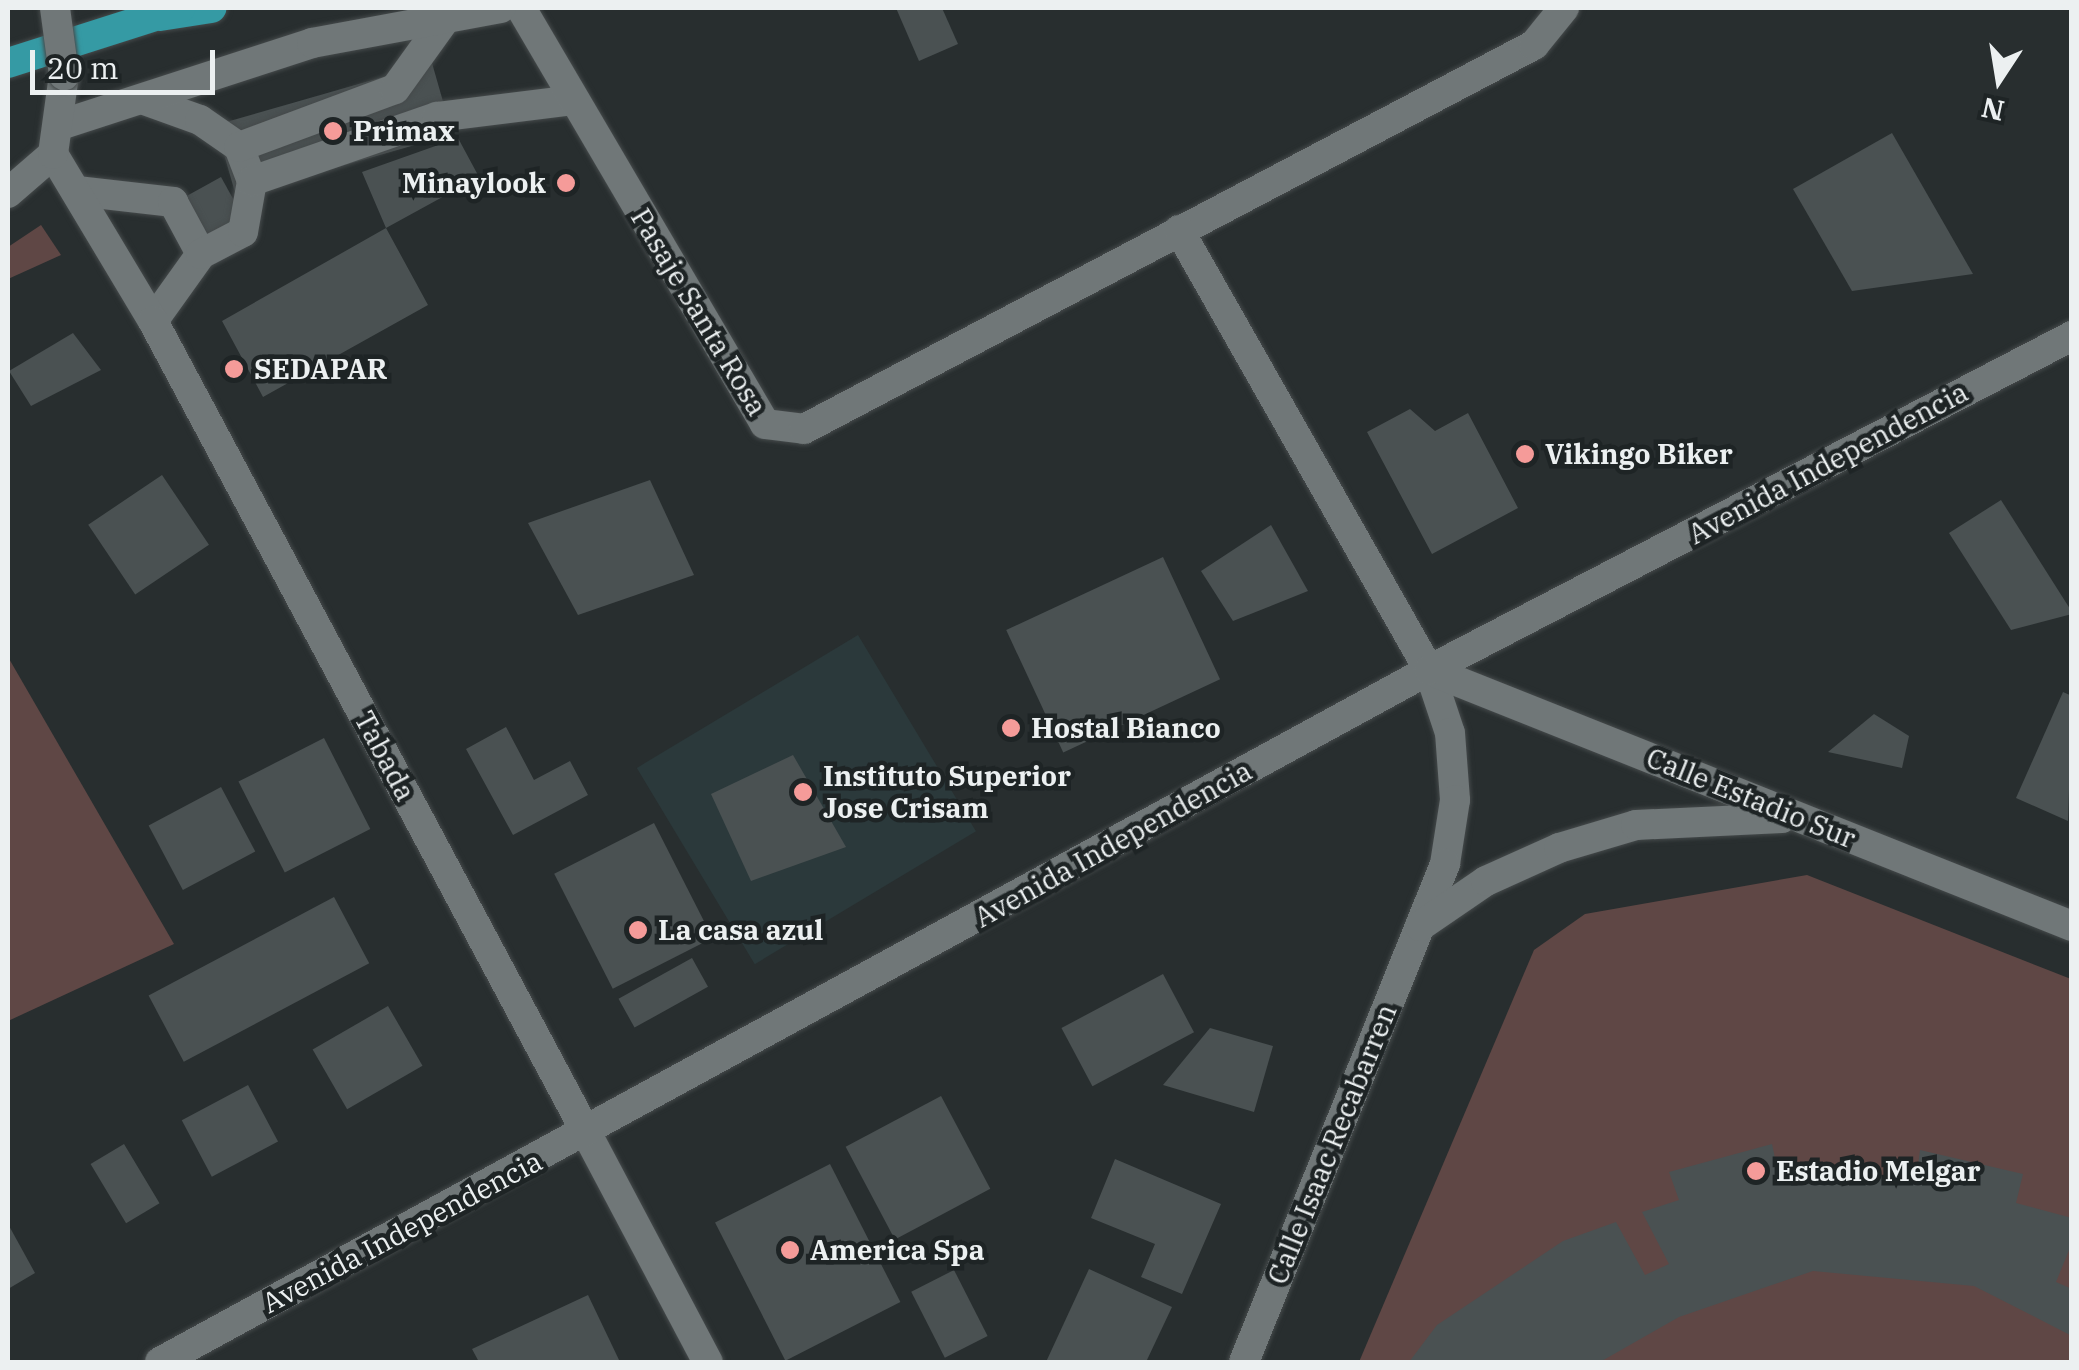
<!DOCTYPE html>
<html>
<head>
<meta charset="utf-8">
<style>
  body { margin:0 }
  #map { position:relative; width:2079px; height:1370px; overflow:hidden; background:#282e2f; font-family:"IBM Plex Serif",serif }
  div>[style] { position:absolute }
  .built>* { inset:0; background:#2b393b; transform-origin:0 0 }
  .green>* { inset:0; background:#5f4745 }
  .building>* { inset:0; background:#4a5152; transform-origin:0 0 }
  .roads { filter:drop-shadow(0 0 2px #454a4b) drop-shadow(0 0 2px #454a4b) }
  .lane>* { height:30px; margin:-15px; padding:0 15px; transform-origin:15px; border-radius:15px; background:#707778 }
  .street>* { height:30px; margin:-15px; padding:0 15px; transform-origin:15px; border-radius:15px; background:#707778 }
  .secondary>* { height:30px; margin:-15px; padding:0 15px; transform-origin:15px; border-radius:15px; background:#707778 }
  .primary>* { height:30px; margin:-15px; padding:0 15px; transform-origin:15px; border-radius:15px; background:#359aa4 }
  .bridges { filter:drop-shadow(0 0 2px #454a4b) drop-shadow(0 0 2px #454a4b) }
  .secondary-bridge>* { height:30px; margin:-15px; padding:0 15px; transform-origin:15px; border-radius:15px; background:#707778 }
  .dots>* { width:28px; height:28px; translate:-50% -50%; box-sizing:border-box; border:5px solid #1e2425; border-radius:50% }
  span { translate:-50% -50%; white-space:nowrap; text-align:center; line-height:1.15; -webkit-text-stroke:9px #1e2425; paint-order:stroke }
  .poi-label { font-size:28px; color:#ecf0f1; font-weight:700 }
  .left { translate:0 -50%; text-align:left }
  .right { translate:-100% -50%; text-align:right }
  .street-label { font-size:28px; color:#ecf0f1 }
  .frame { position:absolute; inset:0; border:10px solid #ecf0f1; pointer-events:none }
  .north { position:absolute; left:1949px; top:30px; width:100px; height:100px; -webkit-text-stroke:8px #1e2425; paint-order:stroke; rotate:192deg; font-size:28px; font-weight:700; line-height:40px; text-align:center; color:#ecf0f1 }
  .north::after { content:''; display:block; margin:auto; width:35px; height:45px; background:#ecf0f1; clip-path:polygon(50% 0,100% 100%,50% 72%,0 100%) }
  .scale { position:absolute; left:30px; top:50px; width:185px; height:45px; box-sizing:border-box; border:5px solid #ecf0f1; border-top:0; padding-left:12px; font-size:30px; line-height:35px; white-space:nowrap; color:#ecf0f1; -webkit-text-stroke:8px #1e2425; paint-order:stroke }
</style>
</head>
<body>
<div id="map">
  <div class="built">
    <div style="left:858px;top:635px;width:229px;height:258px;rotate:59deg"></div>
  </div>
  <div class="green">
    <div style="clip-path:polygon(41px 225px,61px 255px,8px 279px,8px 247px)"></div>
    <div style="clip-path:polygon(8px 657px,174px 944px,8px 1021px)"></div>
    <div style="clip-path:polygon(1807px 875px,2071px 979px,2071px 1362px,1359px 1362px,1534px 950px,1585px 914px)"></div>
  </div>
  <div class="building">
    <div style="clip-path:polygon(896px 8px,942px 8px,958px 44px,919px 61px)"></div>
    <div style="left:432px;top:63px;width:74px;height:225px;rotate:74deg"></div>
    <div style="clip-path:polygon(1892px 133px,1973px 274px,1852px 291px,1793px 189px)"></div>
    <div style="clip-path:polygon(458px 138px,479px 177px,386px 228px,428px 305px,263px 397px,222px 321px,386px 228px,362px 172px)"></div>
    <div style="left:221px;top:177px;width:73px;height:47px;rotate:61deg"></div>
    <div style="clip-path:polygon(73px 333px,101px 370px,31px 406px,9px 371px)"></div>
    <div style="clip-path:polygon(1410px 409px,1435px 431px,1468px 413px,1518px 508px,1432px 554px,1367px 432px)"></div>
    <div style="left:162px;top:475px;width:84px;height:89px;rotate:56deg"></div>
    <div style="clip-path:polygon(650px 480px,694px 575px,578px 615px,528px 523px)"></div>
    <div style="clip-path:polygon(2001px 500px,2072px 612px,2072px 614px,2011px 630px,1949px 533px)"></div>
    <div style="clip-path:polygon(1271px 525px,1308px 591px,1233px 621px,1201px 571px)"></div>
    <div style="left:1163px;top:557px;width:135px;height:173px;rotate:65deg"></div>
    <div style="clip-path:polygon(2063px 692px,2072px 696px,2068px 821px,2016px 798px)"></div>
    <div style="clip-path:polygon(1874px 714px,1909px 736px,1902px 768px,1828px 752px)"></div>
    <div style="clip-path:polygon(506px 727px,534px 780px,570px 761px,588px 795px,513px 835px,466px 749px)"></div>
    <div style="left:324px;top:738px;width:102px;height:96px;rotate:63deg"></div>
    <div style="clip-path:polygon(793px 755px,846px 847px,751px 881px,711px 794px)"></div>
    <div style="left:221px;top:787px;width:73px;height:82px;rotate:62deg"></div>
    <div style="left:654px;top:823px;width:129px;height:112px;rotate:63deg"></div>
    <div style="left:334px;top:897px;width:75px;height:210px;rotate:62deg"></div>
    <div style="left:692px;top:958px;width:33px;height:84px;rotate:61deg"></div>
    <div style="left:1163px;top:974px;width:66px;height:115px;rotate:62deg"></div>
    <div style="left:388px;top:1006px;width:69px;height:87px;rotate:60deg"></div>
    <div style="clip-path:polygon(1210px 1028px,1273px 1046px,1254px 1112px,1163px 1085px)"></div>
    <div style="left:248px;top:1085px;width:64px;height:75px;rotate:62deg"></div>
    <div style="left:941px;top:1096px;width:105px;height:108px;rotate:62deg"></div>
    <div style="left:124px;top:1144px;width:69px;height:39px;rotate:59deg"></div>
    <div style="clip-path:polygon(1772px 1144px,1778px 1172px,1846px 1170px,1916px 1181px,1920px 1150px,2023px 1174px,2016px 1203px,2072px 1218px,2072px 1243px,2056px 1282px,2072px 1289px,2072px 1336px,1974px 1286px,1813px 1271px,1679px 1317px,1600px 1362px,1409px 1362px,1437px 1325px,1563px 1241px,1616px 1222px,1645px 1275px,1669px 1264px,1642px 1212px,1679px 1200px,1669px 1172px)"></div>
    <div style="clip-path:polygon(1115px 1159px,1221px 1204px,1182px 1294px,1141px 1277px,1155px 1244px,1091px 1218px)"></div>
    <div style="left:830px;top:1164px;width:155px;height:129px;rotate:63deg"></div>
    <div style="clip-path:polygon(8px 1224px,35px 1273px,8px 1289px)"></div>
    <div style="clip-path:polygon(1089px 1269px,1172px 1307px,1146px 1362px,1046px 1362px)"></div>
    <div style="left:954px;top:1270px;width:74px;height:48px;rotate:63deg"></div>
    <div style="clip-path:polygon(588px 1295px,620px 1362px,479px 1362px,472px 1349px)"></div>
  </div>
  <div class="roads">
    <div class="lane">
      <div style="left:144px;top:100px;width:59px;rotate:19.7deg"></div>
      <div style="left:200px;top:120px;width:47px;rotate:34.7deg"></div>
      <div style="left:252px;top:181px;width:36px;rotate:-111deg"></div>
      <div style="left:239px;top:147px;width:166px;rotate:-20.4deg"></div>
      <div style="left:395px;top:89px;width:87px;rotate:-54.3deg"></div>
      <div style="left:77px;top:191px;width:97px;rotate:6.5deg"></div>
      <div style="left:173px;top:202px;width:59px;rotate:61.7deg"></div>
      <div style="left:201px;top:254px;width:82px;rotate:125.6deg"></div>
      <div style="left:201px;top:254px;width:47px;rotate:-27.6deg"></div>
      <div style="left:243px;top:232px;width:52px;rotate:-80deg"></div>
      <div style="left:252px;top:181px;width:196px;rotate:-19.1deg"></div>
      <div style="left:437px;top:117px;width:138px;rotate:-7.1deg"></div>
    </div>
    <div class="street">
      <div style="left:521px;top:8px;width:482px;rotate:59.6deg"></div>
      <div style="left:765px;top:424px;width:39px;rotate:7deg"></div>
      <div style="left:804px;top:429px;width:825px;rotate:-27.75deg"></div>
      <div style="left:1534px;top:45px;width:48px;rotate:-51deg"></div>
      <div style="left:1179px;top:230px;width:506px;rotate:60.4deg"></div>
      <div style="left:1429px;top:670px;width:66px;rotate:71.6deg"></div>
      <div style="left:1450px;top:733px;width:67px;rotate:85.7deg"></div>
      <div style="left:1455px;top:800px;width:65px;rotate:98.9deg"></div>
      <div style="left:1445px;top:864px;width:537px;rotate:111.98deg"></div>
      <div style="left:1429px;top:670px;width:692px;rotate:21.71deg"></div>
      <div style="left:1420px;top:926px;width:80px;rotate:-34.3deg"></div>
      <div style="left:1486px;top:881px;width:80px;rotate:-24.3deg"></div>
      <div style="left:1559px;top:848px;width:80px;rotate:-16.6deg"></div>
      <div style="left:1636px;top:825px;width:146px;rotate:-2.7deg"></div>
      <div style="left:586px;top:1132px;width:260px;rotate:62.1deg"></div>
    </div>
    <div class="secondary">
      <div style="left:60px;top:125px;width:265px;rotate:-18deg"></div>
      <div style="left:312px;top:43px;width:192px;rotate:-10.5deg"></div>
      <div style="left:53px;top:154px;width:195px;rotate:59.1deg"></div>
      <div style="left:153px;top:321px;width:919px;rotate:61.9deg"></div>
      <div style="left:8px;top:193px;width:60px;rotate:-40.9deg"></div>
      <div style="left:53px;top:154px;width:80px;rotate:-82.1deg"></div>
      <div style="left:160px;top:1362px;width:1445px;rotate:-28.6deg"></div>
      <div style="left:1429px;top:670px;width:725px;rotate:-27.45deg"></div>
    </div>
    <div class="primary">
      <div style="left:160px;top:16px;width:52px;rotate:-8.9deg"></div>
      <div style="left:8px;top:63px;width:181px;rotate:-17.7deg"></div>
    </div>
  </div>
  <div class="bridges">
    <div class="secondary-bridge">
      <div style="left:55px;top:8px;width:68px;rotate:82.3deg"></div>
    </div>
  </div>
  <div class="dots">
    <div style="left:333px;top:131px;background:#f59b99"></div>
    <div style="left:566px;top:183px;background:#f59b99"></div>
    <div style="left:234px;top:369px;background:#f59b99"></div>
    <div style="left:1525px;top:454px;background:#f59b99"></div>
    <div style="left:1011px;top:728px;background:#f59b99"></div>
    <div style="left:803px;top:792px;background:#f59b99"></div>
    <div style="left:638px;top:930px;background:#f59b99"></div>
    <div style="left:1756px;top:1171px;background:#f59b99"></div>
    <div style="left:790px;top:1250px;background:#f59b99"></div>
  </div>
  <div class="poi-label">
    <span class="left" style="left:353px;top:131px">Primax</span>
    <span class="right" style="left:546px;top:183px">Minaylook</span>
    <span class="left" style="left:254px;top:369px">SEDAPAR</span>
    <span class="left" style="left:1545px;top:454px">Vikingo Biker</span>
    <span class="left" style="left:1031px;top:728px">Hostal Bianco</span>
    <span class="left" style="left:823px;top:792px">Instituto Superior<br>Jose Crisam</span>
    <span class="left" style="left:658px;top:930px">La casa azul</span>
    <span class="left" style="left:1776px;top:1171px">Estadio Melgar</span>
    <span class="left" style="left:810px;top:1250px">America Spa</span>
  </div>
  <div class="street-label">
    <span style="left:699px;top:312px;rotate:59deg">Pasaje Santa Rosa</span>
    <span style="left:1828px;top:463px;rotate:-28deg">Avenida Independencia</span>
    <span style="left:385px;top:756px;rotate:62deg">Tabada</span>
    <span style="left:1751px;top:798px;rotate:22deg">Calle Estadio Sur</span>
    <span style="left:1113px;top:844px;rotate:-29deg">Avenida Independencia</span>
    <span style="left:1332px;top:1144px;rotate:-68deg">Calle Isaac Recabarren</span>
    <span style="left:402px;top:1232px;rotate:-28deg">Avenida Independencia</span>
  </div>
  <div class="frame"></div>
  <div class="north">N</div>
  <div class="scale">20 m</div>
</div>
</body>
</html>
